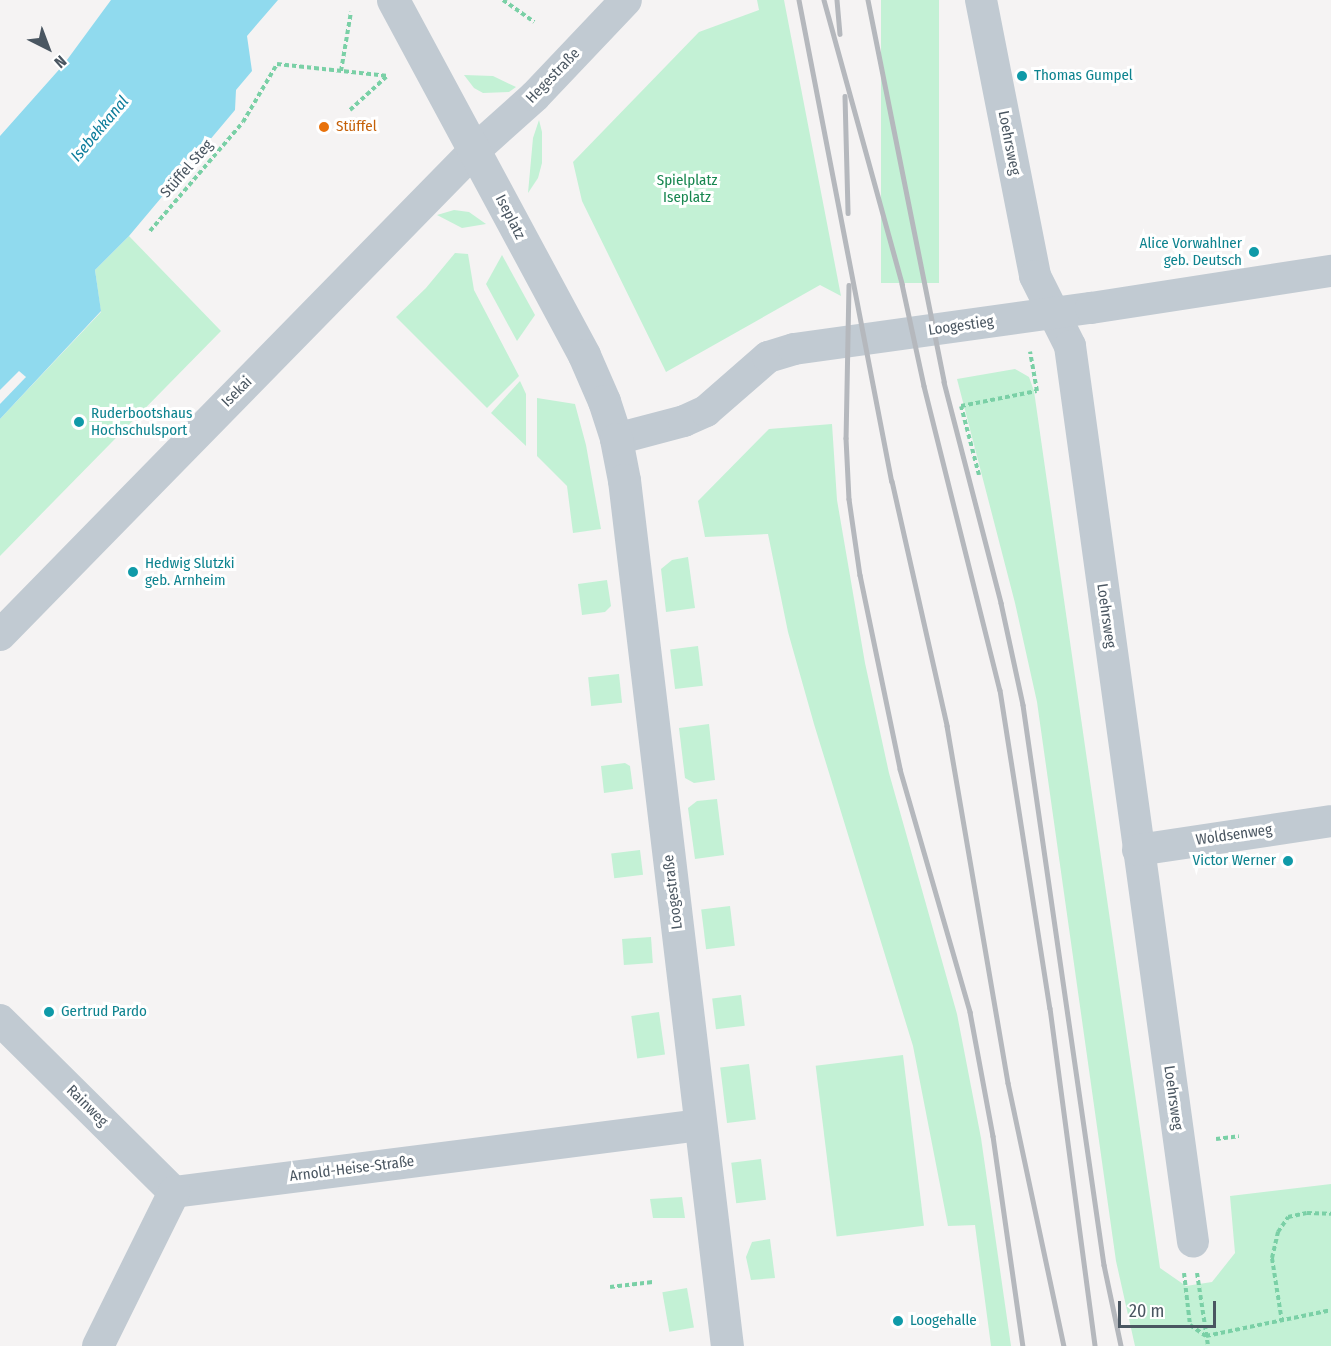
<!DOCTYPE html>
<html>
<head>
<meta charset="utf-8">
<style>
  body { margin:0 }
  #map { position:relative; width:1331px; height:1346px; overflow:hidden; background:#f5f3f3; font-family:"Fira Sans Condensed",sans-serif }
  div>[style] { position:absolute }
  .green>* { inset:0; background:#c3f1d5; transform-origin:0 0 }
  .water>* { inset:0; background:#90daee }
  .pier>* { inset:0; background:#f5f3f3 }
  .path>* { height:4px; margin-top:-2px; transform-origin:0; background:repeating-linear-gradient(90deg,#7ad0a6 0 4.5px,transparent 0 7.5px) }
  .minor>* { height:32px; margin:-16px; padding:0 16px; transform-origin:16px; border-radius:16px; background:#c1cad2 }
  .tertiary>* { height:33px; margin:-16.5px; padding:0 16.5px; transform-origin:16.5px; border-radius:16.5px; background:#c1cad2 }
  .rail>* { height:4.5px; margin:-2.25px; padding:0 2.25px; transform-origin:2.25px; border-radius:2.25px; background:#b5b8bd }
  .dots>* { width:16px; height:16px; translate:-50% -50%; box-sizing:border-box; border:3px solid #fff; border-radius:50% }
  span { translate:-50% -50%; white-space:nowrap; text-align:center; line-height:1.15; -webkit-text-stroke:6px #fff; paint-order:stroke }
  .street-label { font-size:15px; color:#4a5661 }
  .culture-label { font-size:15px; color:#0d838f }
  .left { translate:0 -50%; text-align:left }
  .right { translate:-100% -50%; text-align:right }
  .food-label { font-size:15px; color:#c56008 }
  .park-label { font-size:15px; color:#17864f }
  .water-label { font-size:16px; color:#0c7c9b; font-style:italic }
  .north { position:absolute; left:18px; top:18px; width:60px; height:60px; -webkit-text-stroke:4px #fff; paint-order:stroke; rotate:138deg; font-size:16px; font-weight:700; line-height:24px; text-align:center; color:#4a5661 }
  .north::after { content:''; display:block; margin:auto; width:21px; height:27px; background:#4a5661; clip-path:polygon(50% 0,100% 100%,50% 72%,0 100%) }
  .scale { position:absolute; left:1118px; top:1301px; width:98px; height:27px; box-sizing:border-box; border:3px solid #4a5661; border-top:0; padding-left:8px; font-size:18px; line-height:21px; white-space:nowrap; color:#4a5661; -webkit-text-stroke:4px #fff; paint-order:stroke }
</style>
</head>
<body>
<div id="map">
  <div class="green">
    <div style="clip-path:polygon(757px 0,784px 0,841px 296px,820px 285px,666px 372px,582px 201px,573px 162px,699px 32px,759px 10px)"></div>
    <div style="left:881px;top:0;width:58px;height:283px"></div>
    <div style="clip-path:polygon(464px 75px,493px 76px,516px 87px,509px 92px,483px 93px,474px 88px)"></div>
    <div style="clip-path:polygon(539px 120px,542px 132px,542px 163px,538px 178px,528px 193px,533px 138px)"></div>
    <div style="clip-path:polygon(454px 210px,469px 212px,486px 224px,462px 228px,437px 215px)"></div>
    <div style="clip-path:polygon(129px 236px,221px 331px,0 556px,0 419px,101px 312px,95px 270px)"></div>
    <div style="clip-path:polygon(455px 253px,468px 254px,474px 290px,519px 376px,487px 408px,396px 317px,426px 288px)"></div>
    <div style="clip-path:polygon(502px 255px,535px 315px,517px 341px,486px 284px)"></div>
    <div style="clip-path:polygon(1015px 369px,1029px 377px,1034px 391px,1160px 1268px,1186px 1286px,1212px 1282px,1235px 1253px,1230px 1196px,1331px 1184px,1331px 1346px,1135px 1346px,1116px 1261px,1037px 702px,1015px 603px,957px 379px)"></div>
    <div style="clip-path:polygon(520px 381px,526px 394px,526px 446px,491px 413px)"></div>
    <div style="clip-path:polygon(537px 398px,575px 404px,586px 445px,601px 529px,573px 533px,567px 486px,537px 456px)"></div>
    <div style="clip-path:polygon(832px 424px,837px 500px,865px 663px,889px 773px,957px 1014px,981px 1138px,1011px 1346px,991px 1346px,975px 1225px,948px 1226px,913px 1046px,814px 724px,788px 632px,768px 534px,705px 537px,698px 501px,769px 429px)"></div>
    <div style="clip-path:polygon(688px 557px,695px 608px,666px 612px,661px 569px,672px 560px)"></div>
    <div style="clip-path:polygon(607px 580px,611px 606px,605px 612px,582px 615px,578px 584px)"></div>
    <div style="left:698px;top:646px;width:40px;height:28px;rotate:83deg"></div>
    <div style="left:619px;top:674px;width:29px;height:31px;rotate:84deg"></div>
    <div style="clip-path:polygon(709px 724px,715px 780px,694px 783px,685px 778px,679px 728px)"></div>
    <div style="clip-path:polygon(625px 763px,630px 766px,633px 789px,604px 793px,601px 766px)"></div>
    <div style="clip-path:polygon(717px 799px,724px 855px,695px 859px,688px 808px,697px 801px)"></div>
    <div style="left:640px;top:850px;width:25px;height:29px;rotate:83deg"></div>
    <div style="left:730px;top:906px;width:40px;height:29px;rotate:83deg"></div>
    <div style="left:651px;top:937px;width:26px;height:29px;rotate:86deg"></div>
    <div style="left:741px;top:995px;width:31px;height:29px;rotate:83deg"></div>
    <div style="left:659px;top:1012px;width:43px;height:28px;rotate:82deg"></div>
    <div style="left:903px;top:1055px;width:172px;height:88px;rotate:83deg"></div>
    <div style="left:749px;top:1064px;width:56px;height:29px;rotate:83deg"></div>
    <div style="left:761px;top:1159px;width:41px;height:30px;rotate:83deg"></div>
    <div style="clip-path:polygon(682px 1197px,685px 1218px,653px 1218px,650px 1199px)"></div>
    <div style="clip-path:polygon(770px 1239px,775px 1278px,751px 1280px,746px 1257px,752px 1242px)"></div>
    <div style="left:687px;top:1288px;width:40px;height:25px;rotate:80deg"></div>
  </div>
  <div class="water">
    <div style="clip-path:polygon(111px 0,278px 0,247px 36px,252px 71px,236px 90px,235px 110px,129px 236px,95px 270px,101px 311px,0 419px,0 136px,64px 64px)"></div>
  </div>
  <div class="pier">
    <div style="clip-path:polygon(19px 371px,26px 377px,0 404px,0 390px)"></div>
  </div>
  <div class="path">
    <div style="left:503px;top:0;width:38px;rotate:35deg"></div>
    <div style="left:341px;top:71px;width:60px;rotate:-80.4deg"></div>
    <div style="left:350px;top:110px;width:50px;rotate:-42.6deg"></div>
    <div style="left:150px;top:231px;width:143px;rotate:-49.5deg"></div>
    <div style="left:243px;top:122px;width:67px;rotate:-59.6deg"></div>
    <div style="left:277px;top:64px;width:112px;rotate:6.2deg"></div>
    <div style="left:979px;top:475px;width:71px;rotate:-104.6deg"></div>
    <div style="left:961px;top:406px;width:77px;rotate:-11.2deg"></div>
    <div style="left:1037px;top:391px;width:40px;rotate:-100deg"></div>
    <div style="left:1216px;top:1139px;width:23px;rotate:-7deg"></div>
    <div style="left:1184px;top:1273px;width:52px;rotate:83.4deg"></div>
    <div style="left:1190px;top:1325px;width:19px;rotate:35deg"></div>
    <div style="left:1206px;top:1336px;width:128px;rotate:-11.7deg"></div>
    <div style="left:1197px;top:1273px;width:74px;rotate:81.4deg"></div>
    <div style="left:610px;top:1287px;width:43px;rotate:-6.6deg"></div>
    <div style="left:1282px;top:1322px;width:65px;rotate:-98.9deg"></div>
    <div style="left:1272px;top:1258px;width:27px;rotate:-77deg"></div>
    <div style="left:1278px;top:1232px;width:18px;rotate:-56deg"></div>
    <div style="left:1288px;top:1217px;width:19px;rotate:-12deg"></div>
    <div style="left:1307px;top:1213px;width:24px;rotate:2deg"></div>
  </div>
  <div class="minor">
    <div style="left:981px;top:0;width:281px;rotate:78.9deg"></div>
    <div style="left:1035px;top:276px;width:78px;rotate:63.4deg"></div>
    <div style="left:1070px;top:346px;width:904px;rotate:82.18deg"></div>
    <div style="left:616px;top:439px;width:70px;rotate:-14.8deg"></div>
    <div style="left:684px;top:421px;width:24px;rotate:-24deg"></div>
    <div style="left:706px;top:411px;width:82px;rotate:-41.1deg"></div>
    <div style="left:768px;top:357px;width:27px;rotate:-17deg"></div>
    <div style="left:794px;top:349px;width:300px;rotate:-7.9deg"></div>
    <div style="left:1091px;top:308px;width:243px;rotate:-8.8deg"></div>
    <div style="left:0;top:635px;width:680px;rotate:-45.6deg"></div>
    <div style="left:476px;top:149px;width:79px;rotate:-41.9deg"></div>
    <div style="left:535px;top:96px;width:132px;rotate:-46.5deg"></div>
    <div style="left:1138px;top:850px;width:195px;rotate:-8.5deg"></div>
    <div style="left:0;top:1020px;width:245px;rotate:44.7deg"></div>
    <div style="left:174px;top:1192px;width:531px;rotate:-7.25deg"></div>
    <div style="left:98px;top:1346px;width:172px;rotate:-63.7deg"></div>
  </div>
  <div class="tertiary">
    <div style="left:393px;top:0;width:403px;rotate:61.7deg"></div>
    <div style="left:584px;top:355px;width:50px;rotate:66.5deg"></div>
    <div style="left:604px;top:401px;width:40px;rotate:72deg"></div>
    <div style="left:616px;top:439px;width:42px;rotate:79deg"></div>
    <div style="left:624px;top:480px;width:872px;rotate:83.22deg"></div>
  </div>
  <div class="rail">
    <div style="left:799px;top:0;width:490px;rotate:79.1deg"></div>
    <div style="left:892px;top:481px;width:251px;rotate:77.3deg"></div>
    <div style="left:947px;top:726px;width:362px;rotate:80.3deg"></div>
    <div style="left:1008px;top:1083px;width:269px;rotate:78deg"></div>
    <div style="left:824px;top:0;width:295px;rotate:74.6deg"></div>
    <div style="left:902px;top:284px;width:104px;rotate:77.8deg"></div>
    <div style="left:924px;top:386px;width:313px;rotate:76deg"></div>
    <div style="left:1000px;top:690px;width:322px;rotate:81.1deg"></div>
    <div style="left:1050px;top:1008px;width:341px;rotate:82.4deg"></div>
    <div style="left:837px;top:0;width:34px;rotate:85deg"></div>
    <div style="left:868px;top:0;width:389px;rotate:78.7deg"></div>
    <div style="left:944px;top:382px;width:228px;rotate:75.5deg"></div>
    <div style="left:1001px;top:603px;width:104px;rotate:77.8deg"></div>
    <div style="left:1023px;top:705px;width:566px;rotate:81.77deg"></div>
    <div style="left:1104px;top:1265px;width:83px;rotate:78.1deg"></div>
    <div style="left:845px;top:96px;width:117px;rotate:88.5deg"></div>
    <div style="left:849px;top:285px;width:153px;rotate:91.1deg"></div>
    <div style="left:846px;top:438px;width:61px;rotate:87.2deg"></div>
    <div style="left:849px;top:499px;width:77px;rotate:81.8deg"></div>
    <div style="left:860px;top:575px;width:198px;rotate:78.3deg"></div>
    <div style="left:900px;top:769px;width:253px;rotate:73.9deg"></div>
    <div style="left:970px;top:1012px;width:126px;rotate:79.5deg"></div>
    <div style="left:993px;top:1136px;width:212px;rotate:81.9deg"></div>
  </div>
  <div class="dots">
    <div style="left:1022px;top:76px;background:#0f9aa8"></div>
    <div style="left:324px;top:127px;background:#e8710a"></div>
    <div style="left:1254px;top:252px;background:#0f9aa8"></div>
    <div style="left:79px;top:422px;background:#0f9aa8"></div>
    <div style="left:133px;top:572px;background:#0f9aa8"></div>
    <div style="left:1288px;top:861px;background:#0f9aa8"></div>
    <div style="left:49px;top:1012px;background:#0f9aa8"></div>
    <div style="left:898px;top:1321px;background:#0f9aa8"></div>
  </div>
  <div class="street-label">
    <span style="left:553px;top:76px;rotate:-46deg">Hegestraße</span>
    <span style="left:1009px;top:143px;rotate:79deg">Loehrsweg</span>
    <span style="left:187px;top:169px;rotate:-49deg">Stüffel Steg</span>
    <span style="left:510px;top:217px;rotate:63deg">Iseplatz</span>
    <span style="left:961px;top:326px;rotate:-8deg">Loogestieg</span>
    <span style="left:237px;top:392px;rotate:-45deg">Isekai</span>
    <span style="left:1106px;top:616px;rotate:82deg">Loehrsweg</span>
    <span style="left:1234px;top:835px;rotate:-8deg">Woldsenweg</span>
    <span style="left:673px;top:892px;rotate:-97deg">Loogestraße</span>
    <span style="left:1173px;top:1098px;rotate:82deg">Loehrsweg</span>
    <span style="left:87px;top:1106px;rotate:45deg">Rainweg</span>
    <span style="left:352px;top:1169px;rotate:-7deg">Arnold-Heise-Straße</span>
  </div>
  <div class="culture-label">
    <span class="left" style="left:1034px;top:76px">Thomas Gumpel</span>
    <span class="right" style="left:1242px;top:252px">Alice Vorwahlner<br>geb. Deutsch</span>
    <span class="left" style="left:91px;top:422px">Ruderbootshaus<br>Hochschulsport</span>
    <span class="left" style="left:145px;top:572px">Hedwig Slutzki<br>geb. Arnheim</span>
    <span class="right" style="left:1276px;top:861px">Victor Werner</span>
    <span class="left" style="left:61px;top:1012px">Gertrud Pardo</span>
    <span class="left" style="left:910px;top:1321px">Loogehalle</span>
  </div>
  <div class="food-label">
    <span class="left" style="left:336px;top:127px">Stüffel</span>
  </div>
  <div class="park-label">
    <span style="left:687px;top:189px">Spielplatz<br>Iseplatz</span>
  </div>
  <div class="water-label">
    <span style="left:100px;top:129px;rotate:-50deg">Isebekkanal</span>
  </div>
  <div class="north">N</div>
  <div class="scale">20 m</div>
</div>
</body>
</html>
